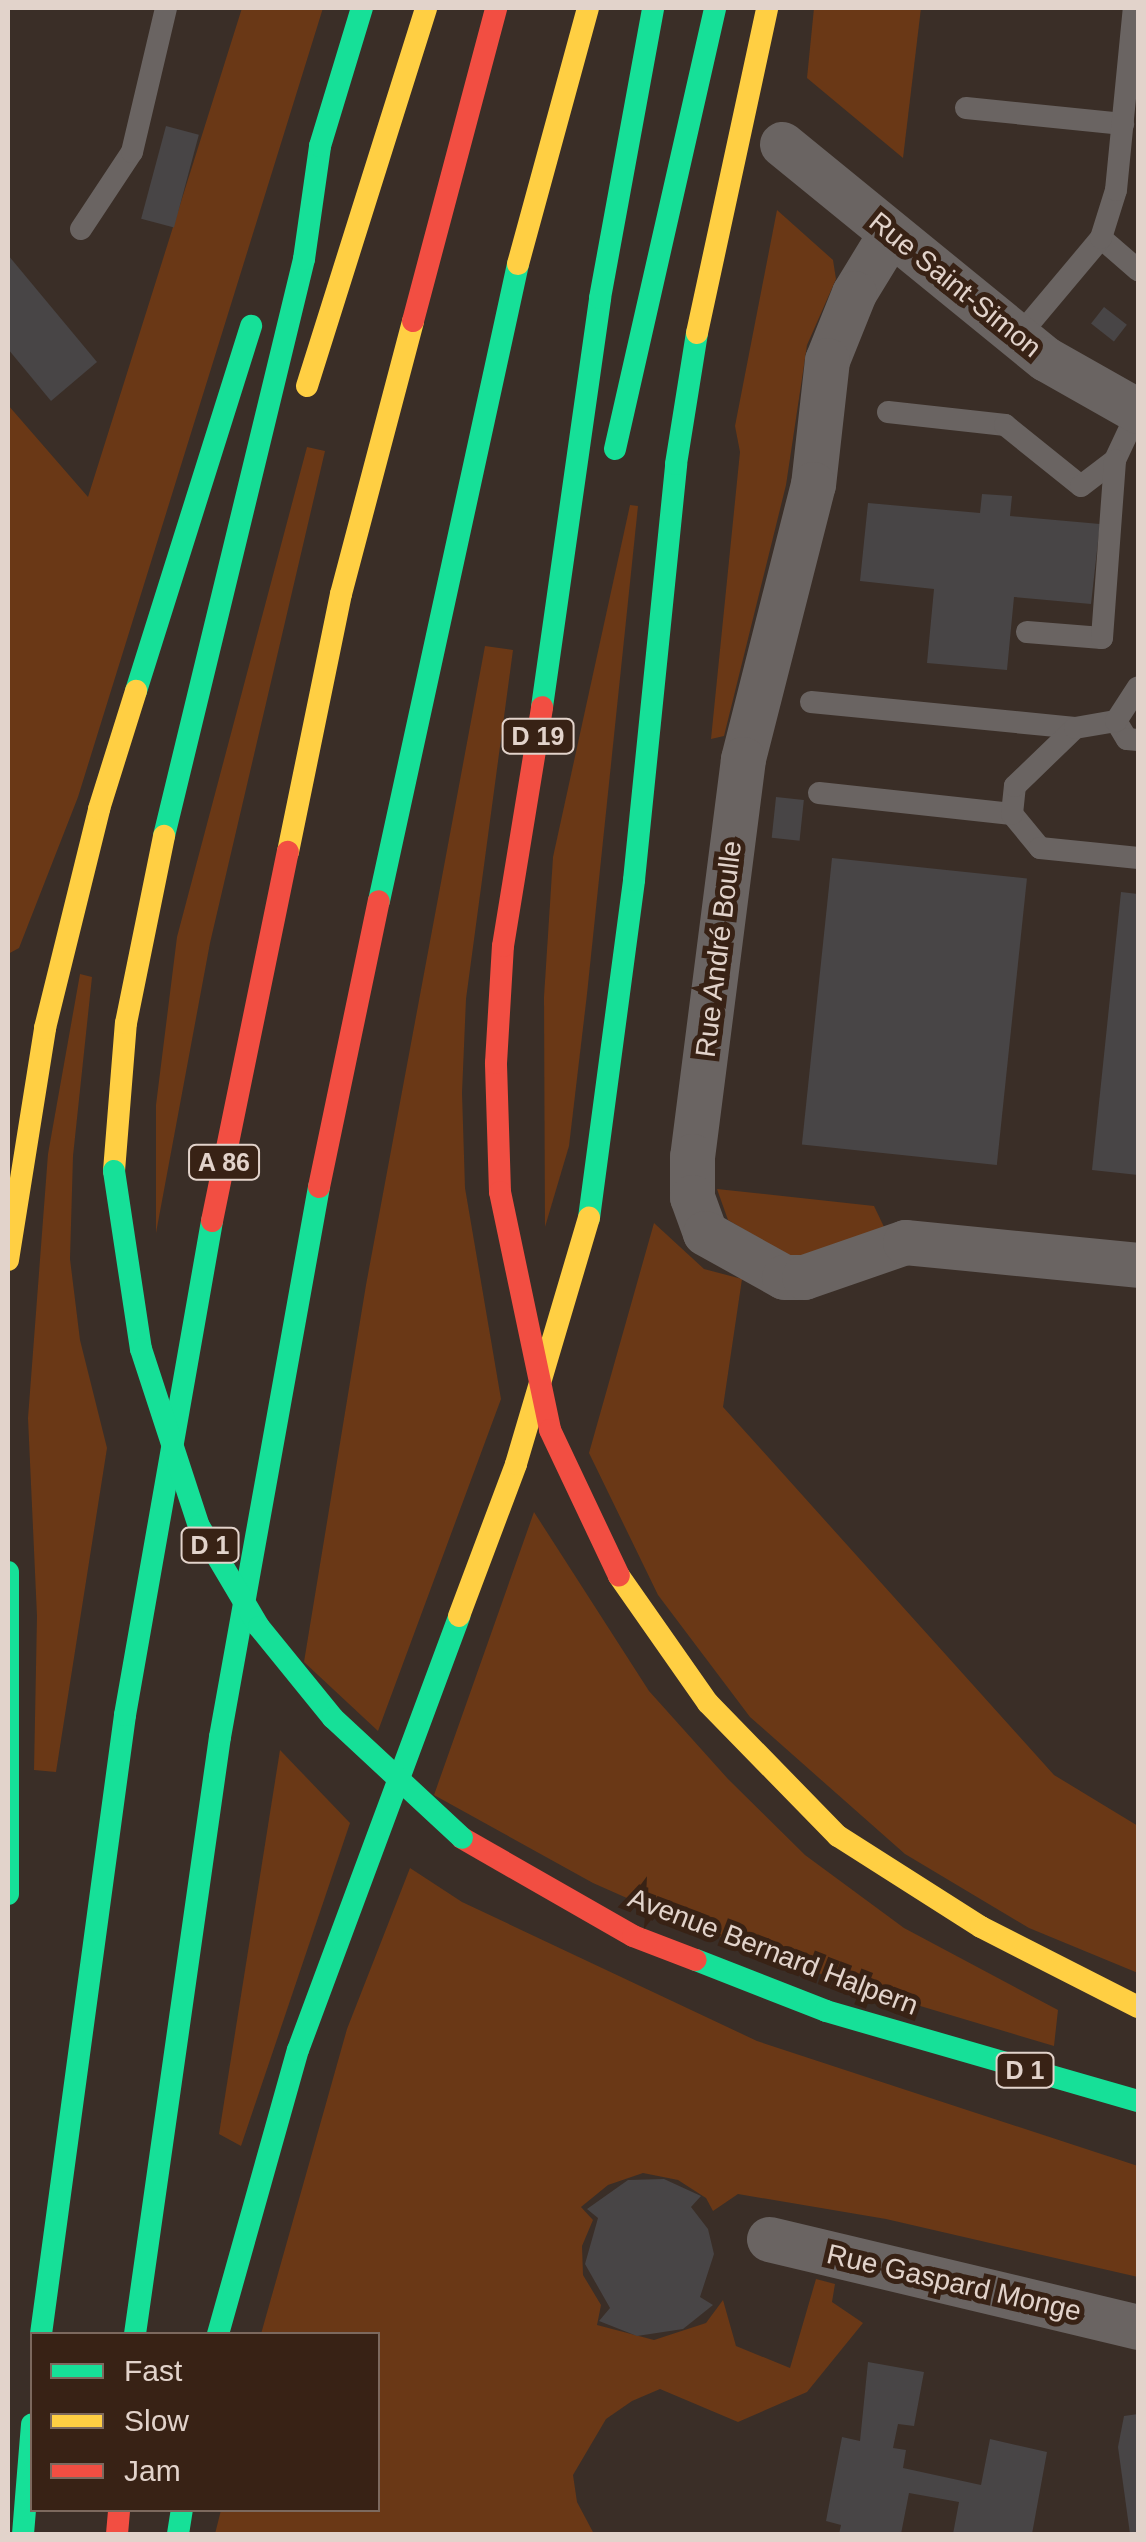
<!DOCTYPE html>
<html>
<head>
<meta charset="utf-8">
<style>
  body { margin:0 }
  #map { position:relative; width:1146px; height:2542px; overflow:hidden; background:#3a2e27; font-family:Arial,sans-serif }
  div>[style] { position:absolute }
  .green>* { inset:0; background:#6a3816 }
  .building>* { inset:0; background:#484546; transform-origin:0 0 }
  .lane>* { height:22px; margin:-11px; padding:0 11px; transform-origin:11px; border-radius:11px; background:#6a6462 }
  .street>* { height:45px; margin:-22.5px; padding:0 22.5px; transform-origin:22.5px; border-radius:22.5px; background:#6a6462 }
  .fast>* { height:22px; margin:-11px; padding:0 11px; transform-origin:11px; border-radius:11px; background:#16e098 }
  .slow>* { height:22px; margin:-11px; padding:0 11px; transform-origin:11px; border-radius:11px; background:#ffcf43 }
  .jam>* { height:22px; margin:-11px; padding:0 11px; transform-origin:11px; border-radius:11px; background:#f24e42 }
  .fast-bridge>* { height:22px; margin:-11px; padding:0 11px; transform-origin:11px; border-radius:11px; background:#16e098 }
  .jam-bridge>* { height:22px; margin:-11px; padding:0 11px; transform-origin:11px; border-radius:11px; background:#f24e42 }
  span { translate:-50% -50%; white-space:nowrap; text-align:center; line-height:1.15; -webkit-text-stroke:10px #382215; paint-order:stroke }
  .shield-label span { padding:2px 8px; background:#382215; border:2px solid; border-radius:8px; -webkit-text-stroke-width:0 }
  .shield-label { font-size:25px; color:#e2d3cb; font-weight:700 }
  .street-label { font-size:28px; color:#e2d3cb }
  .frame { position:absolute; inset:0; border:10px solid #e2d3cb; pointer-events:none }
  .legend { position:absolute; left:30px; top:2332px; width:350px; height:180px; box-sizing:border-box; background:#382215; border:2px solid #7c695e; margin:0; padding:12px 18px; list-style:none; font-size:30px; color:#e2d3cb }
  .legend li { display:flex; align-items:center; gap:20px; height:50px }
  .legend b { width:50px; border:2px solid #7c695e }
</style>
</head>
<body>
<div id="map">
  <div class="green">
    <div style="clip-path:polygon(242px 8px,323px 8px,78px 797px,19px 948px,8px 954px,8px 405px,88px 497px)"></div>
    <div style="clip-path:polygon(814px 8px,921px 8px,903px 158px,807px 78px)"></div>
    <div style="clip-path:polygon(777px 210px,833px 260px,836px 279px,807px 345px,786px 485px,724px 736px,711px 739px,740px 452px,735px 426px)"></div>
    <div style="clip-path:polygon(307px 447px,325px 451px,210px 943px,156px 1233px,156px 1105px,177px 937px)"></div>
    <div style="clip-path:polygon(630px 505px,638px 506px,587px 994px,569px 1146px,545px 1227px,544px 997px,553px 857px)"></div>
    <div style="clip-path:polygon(485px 646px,513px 650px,466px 999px,462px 1093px,465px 1188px,501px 1399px,378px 1731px,304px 1662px,366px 1285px)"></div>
    <div style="clip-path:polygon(80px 974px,92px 977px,73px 1156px,70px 1259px,80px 1340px,107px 1448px,56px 1772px,34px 1770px,37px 1616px,28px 1418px,48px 1154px)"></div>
    <div style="clip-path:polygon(717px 1189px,874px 1206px,885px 1229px,793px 1259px,728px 1220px)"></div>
    <div style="clip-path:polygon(654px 1223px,704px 1269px,742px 1279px,723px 1407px,1054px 1775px,1138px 1826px,1138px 1973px,1029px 1928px,905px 1854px,750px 1717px,658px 1595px,589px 1453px)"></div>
    <div style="clip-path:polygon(534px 1512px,649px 1691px,728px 1779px,805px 1855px,904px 1928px,1058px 2010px,1054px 2046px,850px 1985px,681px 1922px,593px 1883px,434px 1795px)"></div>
    <div style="clip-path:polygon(280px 1750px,350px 1823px,241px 2146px,219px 2134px)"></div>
    <div style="clip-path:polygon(410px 1868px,462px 1902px,757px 2041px,1138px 2166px,1138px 2277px,886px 2219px,738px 2194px,713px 2211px,706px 2198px,678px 2180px,643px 2173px,608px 2185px,581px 2207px,593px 2220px,582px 2246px,583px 2275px,601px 2305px,597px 2325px,654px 2340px,706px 2323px,723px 2300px,736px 2346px,790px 2368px,816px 2279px,835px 2284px,832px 2302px,863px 2323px,807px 2392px,738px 2422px,660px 2389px,632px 2401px,606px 2419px,573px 2475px,577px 2502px,594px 2534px,215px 2534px,221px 2510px,378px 2510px,378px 2334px,261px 2334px,347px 2029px)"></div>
  </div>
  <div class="building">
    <div style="left:166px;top:126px;width:34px;height:96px;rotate:15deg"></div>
    <div style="clip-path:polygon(8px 255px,97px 362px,51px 401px,8px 349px)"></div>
    <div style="left:1104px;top:307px;width:29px;height:21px;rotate:38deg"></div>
    <div style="clip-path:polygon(982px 494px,1012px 496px,1010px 516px,1100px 524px,1091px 604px,1014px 597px,1007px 670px,927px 663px,934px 589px,860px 581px,868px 503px,980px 513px)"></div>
    <div style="left:776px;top:797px;width:28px;height:41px;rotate:6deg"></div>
    <div style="left:832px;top:858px;width:196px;height:288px;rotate:6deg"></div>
    <div style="clip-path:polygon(1121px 892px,1138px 894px,1138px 1175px,1092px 1170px)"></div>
    <div style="clip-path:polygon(664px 2179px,701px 2196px,691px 2207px,708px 2229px,714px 2254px,700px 2297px,713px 2305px,683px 2329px,637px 2336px,599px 2321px,610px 2308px,585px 2264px,598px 2218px,587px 2209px,628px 2180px)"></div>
    <div style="clip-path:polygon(868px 2362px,924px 2372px,914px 2426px,898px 2424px,893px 2448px,906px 2450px,903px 2468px,981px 2485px,990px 2439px,1047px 2452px,1032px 2534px,953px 2534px,959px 2502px,909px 2493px,901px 2534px,839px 2534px,841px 2525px,826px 2521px,842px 2437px,860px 2441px)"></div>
    <div style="clip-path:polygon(1138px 2414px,1138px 2534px,1130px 2534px,1118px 2447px,1124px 2416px)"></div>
  </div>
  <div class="lane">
    <div style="left:966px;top:108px;width:158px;rotate:5.8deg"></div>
    <div style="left:81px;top:229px;width:92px;rotate:-56.5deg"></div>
    <div style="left:132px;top:152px;width:148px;rotate:-76.7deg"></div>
    <div style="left:1101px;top:238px;width:49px;rotate:40.9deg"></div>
    <div style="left:1018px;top:337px;width:129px;rotate:-50deg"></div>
    <div style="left:1101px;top:238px;width:50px;rotate:-72.6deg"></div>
    <div style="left:1116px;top:190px;width:183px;rotate:-84.4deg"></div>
    <div style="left:888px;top:412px;width:118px;rotate:6.3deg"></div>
    <div style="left:1005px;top:425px;width:97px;rotate:38.8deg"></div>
    <div style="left:1081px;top:486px;width:43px;rotate:-37.4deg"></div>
    <div style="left:1115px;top:460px;width:54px;rotate:-64.9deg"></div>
    <div style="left:1027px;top:632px;width:75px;rotate:4.6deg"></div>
    <div style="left:1102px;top:638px;width:178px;rotate:-85.8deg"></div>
    <div style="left:811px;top:702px;width:265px;rotate:5.6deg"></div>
    <div style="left:1116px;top:721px;width:21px;rotate:59deg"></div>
    <div style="left:1127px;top:739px;width:11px;rotate:5deg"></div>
    <div style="left:819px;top:793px;width:194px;rotate:6.2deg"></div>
    <div style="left:1012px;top:814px;width:44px;rotate:50.5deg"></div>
    <div style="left:1040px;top:848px;width:99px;rotate:5.8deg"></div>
    <div style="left:1012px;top:814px;width:28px;rotate:-84deg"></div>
    <div style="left:1015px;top:786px;width:83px;rotate:-44deg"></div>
    <div style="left:1075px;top:728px;width:42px;rotate:-9.7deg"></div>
    <div style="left:1116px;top:721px;width:40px;rotate:-57.1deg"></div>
  </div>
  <div class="street">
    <div style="left:782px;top:144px;width:340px;rotate:39.2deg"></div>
    <div style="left:1046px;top:359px;width:106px;rotate:29.5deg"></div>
    <div style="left:890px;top:234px;width:69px;rotate:121.4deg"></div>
    <div style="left:854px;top:293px;width:72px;rotate:111.9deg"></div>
    <div style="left:827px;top:360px;width:125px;rotate:96.4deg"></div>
    <div style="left:813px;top:484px;width:284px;rotate:104.3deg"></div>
    <div style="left:743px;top:759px;width:400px;rotate:97.3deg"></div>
    <div style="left:692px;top:1156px;width:41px;rotate:90deg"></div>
    <div style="left:692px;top:1197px;width:38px;rotate:70deg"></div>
    <div style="left:705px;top:1233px;width:90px;rotate:29.1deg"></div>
    <div style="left:784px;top:1277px;width:20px"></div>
    <div style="left:804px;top:1277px;width:107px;rotate:-19.1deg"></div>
    <div style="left:905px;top:1242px;width:234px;rotate:5.6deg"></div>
    <div style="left:769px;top:2239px;width:379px;rotate:13.4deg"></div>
  </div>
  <div class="fast">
    <div style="left:615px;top:449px;width:452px;rotate:-77.2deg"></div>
    <div style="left:136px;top:691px;width:383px;rotate:-72.5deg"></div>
    <div style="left:542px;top:707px;width:413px;rotate:-81.9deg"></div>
    <div style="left:600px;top:298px;width:295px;rotate:-79.6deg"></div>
    <div style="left:164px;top:836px;width:594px;rotate:-76.36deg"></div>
    <div style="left:304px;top:259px;width:114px;rotate:-81.9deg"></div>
    <div style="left:320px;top:146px;width:144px;rotate:-73.1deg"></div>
    <div style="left:379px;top:901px;width:652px;rotate:-77.69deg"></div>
    <div style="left:589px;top:1218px;width:341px;rotate:-82.4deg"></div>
    <div style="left:634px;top:880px;width:418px;rotate:-84.2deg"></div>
    <div style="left:676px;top:464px;width:133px;rotate:-80.9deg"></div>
    <div style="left:8px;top:1572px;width:322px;rotate:90deg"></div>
    <div style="left:696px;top:1960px;width:140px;rotate:21.4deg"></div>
    <div style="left:826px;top:2011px;width:325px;rotate:16.1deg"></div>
    <div style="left:41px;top:2334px;width:625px;rotate:-82.27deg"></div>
    <div style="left:125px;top:1715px;width:502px;rotate:-80.01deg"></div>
    <div style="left:135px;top:2334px;width:603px;rotate:-81.9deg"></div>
    <div style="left:220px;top:1737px;width:559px;rotate:-79.8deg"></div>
    <div style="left:218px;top:2334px;width:295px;rotate:-74.3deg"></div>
    <div style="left:298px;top:2050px;width:463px;rotate:-69.6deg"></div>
    <div style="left:23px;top:2534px;width:110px;rotate:-85.3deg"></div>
    <div style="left:178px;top:2534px;width:24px;rotate:-81deg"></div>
  </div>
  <div class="slow">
    <div style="left:518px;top:264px;width:265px;rotate:-74.7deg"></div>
    <div style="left:697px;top:333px;width:332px;rotate:-77.8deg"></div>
    <div style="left:307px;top:386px;width:396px;rotate:-72.5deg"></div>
    <div style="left:288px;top:852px;width:263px;rotate:-78.4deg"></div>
    <div style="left:341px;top:594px;width:282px;rotate:-75.2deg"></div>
    <div style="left:114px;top:1171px;width:148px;rotate:-85.4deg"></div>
    <div style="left:126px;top:1023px;width:191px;rotate:-78.5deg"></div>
    <div style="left:8px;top:1260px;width:235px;rotate:-80.9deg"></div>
    <div style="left:45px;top:1028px;width:226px;rotate:-76.1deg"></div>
    <div style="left:99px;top:809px;width:124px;rotate:-72.6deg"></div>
    <div style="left:619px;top:1576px;width:155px;rotate:55deg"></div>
    <div style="left:708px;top:1703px;width:186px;rotate:45.7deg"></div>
    <div style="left:838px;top:1836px;width:169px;rotate:32.5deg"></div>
    <div style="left:981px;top:1927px;width:176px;rotate:27deg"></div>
    <div style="left:459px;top:1616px;width:162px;rotate:-69.4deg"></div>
    <div style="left:516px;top:1464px;width:257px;rotate:-73.5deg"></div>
  </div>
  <div class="jam">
    <div style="left:413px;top:321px;width:324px;rotate:-75.1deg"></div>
    <div style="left:319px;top:1187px;width:292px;rotate:-78.2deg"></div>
    <div style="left:500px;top:1192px;width:129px;rotate:-91.8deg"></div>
    <div style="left:496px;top:1063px;width:117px;rotate:-86.6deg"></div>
    <div style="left:503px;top:946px;width:242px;rotate:-80.7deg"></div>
    <div style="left:212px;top:1221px;width:377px;rotate:-78.4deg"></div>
    <div style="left:462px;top:1838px;width:197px;rotate:29.8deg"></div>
    <div style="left:633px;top:1936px;width:67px;rotate:20.9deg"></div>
    <div style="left:117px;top:2534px;width:24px;rotate:-85deg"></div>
  </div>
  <div class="fast-bridge">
    <div style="left:114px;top:1171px;width:180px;rotate:81.4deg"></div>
    <div style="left:141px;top:1349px;width:186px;rotate:71.9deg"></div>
    <div style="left:199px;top:1526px;width:117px;rotate:59.3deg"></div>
    <div style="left:259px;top:1627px;width:117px;rotate:50.9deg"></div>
    <div style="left:333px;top:1718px;width:176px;rotate:42.9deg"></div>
  </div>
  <div class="jam-bridge">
    <div style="left:500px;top:1192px;width:243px;rotate:78.1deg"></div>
    <div style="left:550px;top:1430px;width:161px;rotate:64.7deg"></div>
  </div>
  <div class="shield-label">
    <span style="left:538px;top:736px">D 19</span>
    <span style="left:224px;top:1162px">A 86</span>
    <span style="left:210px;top:1545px">D 1</span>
    <span style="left:1025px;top:2070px">D 1</span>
  </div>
  <div class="street-label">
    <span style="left:955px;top:285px;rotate:39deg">Rue Saint-Simon</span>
    <span style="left:719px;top:949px;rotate:-83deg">Rue André Boulle</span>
    <span style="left:773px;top:1952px;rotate:21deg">Avenue Bernard Halpern</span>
    <span style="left:954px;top:2283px;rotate:13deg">Rue Gaspard Monge</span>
  </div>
  <div class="frame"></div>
  <ul class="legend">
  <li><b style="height:12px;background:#16e098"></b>Fast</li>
  <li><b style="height:12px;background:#ffcf43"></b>Slow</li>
  <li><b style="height:12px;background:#f24e42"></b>Jam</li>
  </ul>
</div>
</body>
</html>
